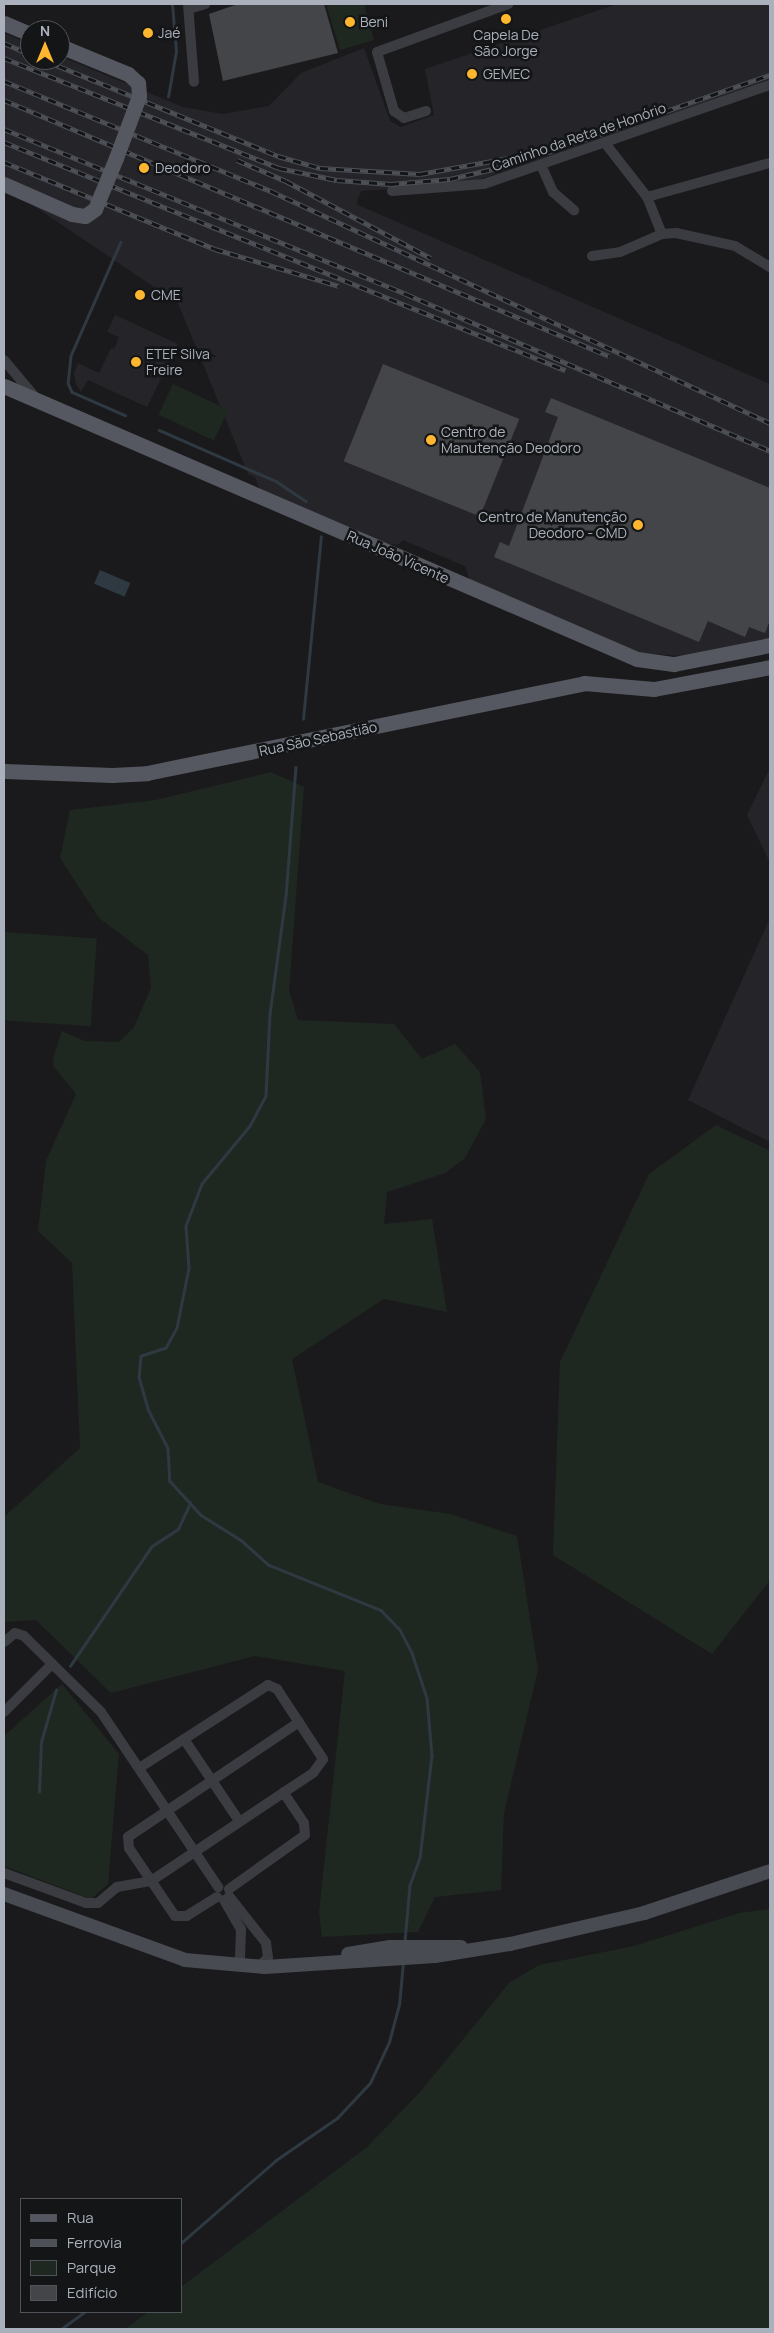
<!DOCTYPE html>
<html>
<head>
<meta charset="utf-8">
<style>
  body { margin:0 }
  #map { position:relative; width:774px; height:2333px; overflow:hidden; background:#1a1a1c; font-family:Manrope,sans-serif }
  div>[style] { position:absolute }
  .built>* { inset:0; background:#252529 }
  .green>* { inset:0; background:#1f2820; transform-origin:0 0 }
  .water>* { inset:0; background:#2e3942; transform-origin:0 0 }
  .stream>* { height:2.5px; margin:-1.25px; padding:0 1.25px; transform-origin:1.25px; border-radius:1.25px; background:#2e3942 }
  .building>* { inset:0; background:#444549; transform-origin:0 0 }
  .minor>* { height:10px; margin:-5px; padding:0 5px; transform-origin:5px; border-radius:5px; background:#3a3c41 }
  .secondary>* { height:14px; margin:-7px; padding:0 7px; transform-origin:7px; border-radius:7px; background:#484b52 }
  .primary>* { height:15px; margin:-7.5px; padding:0 7.5px; transform-origin:7.5px; border-radius:7.5px; background:#565861 }
  .rail>* { height:4.5px; margin-top:-2.25px; transform-origin:0; background:repeating-linear-gradient(90deg,#141517 0 8px,#4d5057 0 16px); box-sizing:border-box; border-block:1px solid #4d5057 }
  .primary-bridge>* { height:15px; margin:-7.5px; padding:0 7.5px; transform-origin:7.5px; border-radius:7.5px; background:#565861 }
  .dots>* { width:14px; height:14px; translate:-50% -50%; box-sizing:border-box; border:2px solid #141517; border-radius:50% }
  span { translate:-50% -50%; white-space:nowrap; text-align:center; line-height:1.15; -webkit-text-stroke:5px #141517; paint-order:stroke }
  .poi-label { font-size:14px; color:#abb1bc }
  .left { translate:0 -50%; text-align:left }
  .right { translate:-100% -50%; text-align:right }
  .street-label { font-size:14px; color:#abb1bc }
  .frame { position:absolute; inset:0; border:5px solid #abb1bc; pointer-events:none }
  .legend { position:absolute; left:20px; top:2198px; width:162px; height:115px; box-sizing:border-box; background:#141517; border:1px solid #505359; margin:0; padding:6px 9px; list-style:none; font-size:15px; color:#abb1bc }
  .legend li { display:flex; align-items:center; gap:10px; height:25px }
  .legend b { width:25px; border:1px solid #505359 }
  .north { position:absolute; left:20px; top:20px; width:50px; height:50px; box-sizing:border-box; background:#141517; border:1px solid #505359; border-radius:50%; rotate:0deg; font-size:14px; font-weight:700; line-height:20px; text-align:center; color:#abb1bc }
  .north::after { content:''; display:block; margin:auto; width:18px; height:22px; background:#feb62f; clip-path:polygon(50% 0,100% 100%,50% 72%,0 100%) }
</style>
</head>
<body>
<div id="map">
  <div class="built">
    <div style="clip-path:polygon(617px 4px,770px 4px,770px 82px,487px 177px,458px 185px,361px 191px,356px 204px,770px 384px,770px 639px,681px 656px,640px 653px,470px 580px,465px 566px,403px 540px,398px 545px,385px 543px,259px 489px,255px 477px,248px 474px,178px 303px,4px 186px,4px 33px,30px 44px,30px 60px,60px 60px,60px 56px,183px 107px,223px 114px,269px 106px,301px 73px,364px 48px,390px 121px,401px 127px,434px 115px,425px 69px)"></div>
    <div style="clip-path:polygon(115px 315px,178px 344px,147px 407px,88px 380px,81px 392px,76px 384px,74px 373px,78px 363px,99px 373px,111px 348px,114px 349px,119px 337px,107px 332px)"></div>
    <div style="clip-path:polygon(770px 768px,770px 863px,747px 815px)"></div>
    <div style="clip-path:polygon(770px 918px,770px 1142px,688px 1100px)"></div>
  </div>
  <div class="green">
    <div style="clip-path:polygon(326px 4px,364px 4px,374px 40px,340px 50px)"></div>
    <div style="left:173px;top:384px;width:61px;height:34px;rotate:25deg"></div>
    <div style="clip-path:polygon(271px 772px,304px 787px,289px 991px,298px 1020px,394px 1024px,422px 1059px,455px 1044px,480px 1072px,486px 1119px,465px 1158px,445px 1173px,387px 1192px,384px 1224px,432px 1219px,447px 1312px,384px 1299px,292px 1359px,318px 1482px,380px 1504px,450px 1514px,517px 1536px,538px 1670px,504px 1813px,501px 1890px,435px 1897px,418px 1932px,322px 1937px,319px 1912px,345px 1671px,255px 1656px,111px 1693px,36px 1620px,4px 1622px,4px 1517px,80px 1448px,72px 1263px,38px 1231px,46px 1161px,76px 1094px,53px 1066px,54px 1055px,62px 1031px,84px 1041px,119px 1042px,134px 1027px,151px 988px,148px 955px,99px 918px,60px 858px,70px 810px,156px 800px)"></div>
    <div style="left:4px;top:932px;width:93px;height:88px;rotate:4deg"></div>
    <div style="clip-path:polygon(716px 1125px,770px 1151px,770px 1580px,712px 1654px,553px 1555px,560px 1362px,649px 1174px)"></div>
    <div style="clip-path:polygon(62px 1684px,119px 1754px,108px 1884px,91px 1899px,4px 1866px,4px 1736px)"></div>
    <div style="clip-path:polygon(770px 1909px,770px 2329px,125px 2329px,148px 2312px,181px 2312px,181px 2287px,367px 2147px,421px 2091px,509px 1983px,539px 1965px,634px 1946px,739px 1913px)"></div>
  </div>
  <div class="water">
    <div style="left:100px;top:570px;width:33px;height:15px;rotate:23deg"></div>
  </div>
  <div class="stream">
    <div style="left:168px;top:97px;width:47px;rotate:-80.1deg"></div>
    <div style="left:176px;top:51px;width:47px;rotate:-94.9deg"></div>
    <div style="left:121px;top:242px;width:124px;rotate:113.7deg"></div>
    <div style="left:71px;top:356px;width:27px;rotate:96deg"></div>
    <div style="left:68px;top:383px;width:10px;rotate:66deg"></div>
    <div style="left:72px;top:392px;width:58px;rotate:23.5deg"></div>
    <div style="left:159px;top:430px;width:128px;rotate:23.6deg"></div>
    <div style="left:276px;top:481px;width:36px;rotate:34deg"></div>
    <div style="left:303px;top:719px;width:183px;rotate:-84.4deg"></div>
    <div style="left:296px;top:767px;width:129px;rotate:94.4deg"></div>
    <div style="left:286px;top:896px;width:119px;rotate:97.7deg"></div>
    <div style="left:270px;top:1014px;width:82px;rotate:92.8deg"></div>
    <div style="left:266px;top:1096px;width:34px;rotate:118deg"></div>
    <div style="left:250px;top:1126px;width:75px;rotate:129.6deg"></div>
    <div style="left:202px;top:1184px;width:45px;rotate:110.9deg"></div>
    <div style="left:186px;top:1226px;width:42px;rotate:85.9deg"></div>
    <div style="left:189px;top:1268px;width:61px;rotate:101.3deg"></div>
    <div style="left:177px;top:1328px;width:23px;rotate:119deg"></div>
    <div style="left:166px;top:1348px;width:26px;rotate:162deg"></div>
    <div style="left:141px;top:1356px;width:21px;rotate:95deg"></div>
    <div style="left:139px;top:1377px;width:33px;rotate:74deg"></div>
    <div style="left:148px;top:1409px;width:44px;rotate:62.9deg"></div>
    <div style="left:168px;top:1448px;width:33px;rotate:87deg"></div>
    <div style="left:170px;top:1481px;width:46px;rotate:47.6deg"></div>
    <div style="left:201px;top:1515px;width:47px;rotate:32deg"></div>
    <div style="left:241px;top:1540px;width:38px;rotate:42deg"></div>
    <div style="left:269px;top:1565px;width:121px;rotate:21.9deg"></div>
    <div style="left:381px;top:1610px;width:28px;rotate:46deg"></div>
    <div style="left:400px;top:1630px;width:26px;rotate:62deg"></div>
    <div style="left:412px;top:1653px;width:47px;rotate:71.6deg"></div>
    <div style="left:427px;top:1698px;width:57px;rotate:85deg"></div>
    <div style="left:432px;top:1755px;width:104px;rotate:96.6deg"></div>
    <div style="left:420px;top:1858px;width:30px;rotate:110deg"></div>
    <div style="left:410px;top:1886px;width:55px;rotate:95.2deg"></div>
    <div style="left:70px;top:1666px;width:145px;rotate:-55.7deg"></div>
    <div style="left:152px;top:1546px;width:31px;rotate:-33deg"></div>
    <div style="left:178px;top:1529px;width:29px;rotate:-65deg"></div>
    <div style="left:39px;top:1792px;width:50px;rotate:-87.7deg"></div>
    <div style="left:41px;top:1742px;width:54px;rotate:-73.9deg"></div>
    <div style="left:181px;top:2243px;width:126px;rotate:-41.1deg"></div>
    <div style="left:276px;top:2160px;width:74px;rotate:-34.5deg"></div>
    <div style="left:337px;top:2118px;width:48px;rotate:-46.7deg"></div>
    <div style="left:370px;top:2083px;width:45px;rotate:-65.1deg"></div>
    <div style="left:389px;top:2042px;width:38px;rotate:-75deg"></div>
    <div style="left:399px;top:2005px;width:43px;rotate:-84.7deg"></div>
    <div style="left:61px;top:2329px;width:29px;rotate:-36deg"></div>
  </div>
  <div class="building">
    <div style="clip-path:polygon(238px 4px,324px 4px,338px 53px,223px 81px,209px 14px)"></div>
    <div style="left:383px;top:364px;width:147px;height:105px;rotate:22deg"></div>
    <div style="clip-path:polygon(551px 398px,770px 488px,770px 620px,765px 633px,749px 627px,745px 637px,708px 621px,699px 642px,494px 557px,500px 542px,509px 546px,558px 417px,545px 412px)"></div>
  </div>
  <div class="minor">
    <div style="left:188px;top:4px;width:78px;rotate:85.6deg"></div>
    <div style="left:189px;top:9px;width:17px;rotate:-17deg"></div>
    <div style="left:426px;top:111px;width:23px;rotate:162deg"></div>
    <div style="left:404px;top:118px;width:12px;rotate:-145deg"></div>
    <div style="left:394px;top:111px;width:61px;rotate:-106.1deg"></div>
    <div style="left:377px;top:52px;width:140px;rotate:-20.1deg"></div>
    <div style="left:605px;top:143px;width:68px;rotate:52.1deg"></div>
    <div style="left:647px;top:197px;width:40px;rotate:68deg"></div>
    <div style="left:541px;top:165px;width:30px;rotate:66deg"></div>
    <div style="left:553px;top:192px;width:28px;rotate:41deg"></div>
    <div style="left:392px;top:191px;width:92px;rotate:-4.4deg"></div>
    <div style="left:484px;top:184px;width:303px;rotate:-19.1deg"></div>
    <div style="left:647px;top:197px;width:128px;rotate:-15.5deg"></div>
    <div style="left:592px;top:256px;width:28px;rotate:-8deg"></div>
    <div style="left:620px;top:252px;width:46px;rotate:-23.2deg"></div>
    <div style="left:662px;top:234px;width:14px;rotate:-4deg"></div>
    <div style="left:676px;top:233px;width:60px;rotate:12.4deg"></div>
    <div style="left:735px;top:246px;width:41px;rotate:31deg"></div>
    <div style="left:4px;top:360px;width:48px;rotate:50deg"></div>
    <div style="left:4px;top:1642px;width:14px;rotate:-39deg"></div>
    <div style="left:15px;top:1633px;width:9px;rotate:18deg"></div>
    <div style="left:24px;top:1636px;width:108px;rotate:44.6deg"></div>
    <div style="left:101px;top:1712px;width:211px;rotate:56.2deg"></div>
    <div style="left:4px;top:1712px;width:68px;rotate:-45deg"></div>
    <div style="left:184px;top:1739px;width:99px;rotate:56.1deg"></div>
    <div style="left:4px;top:1873px;width:87px;rotate:20.1deg"></div>
    <div style="left:86px;top:1903px;width:12px"></div>
    <div style="left:98px;top:1903px;width:25px;rotate:-40deg"></div>
    <div style="left:117px;top:1887px;width:35px;rotate:-10deg"></div>
    <div style="left:151px;top:1881px;width:195px;rotate:-33.7deg"></div>
    <div style="left:313px;top:1773px;width:17px;rotate:-54deg"></div>
    <div style="left:323px;top:1759px;width:84px;rotate:-123.3deg"></div>
    <div style="left:277px;top:1689px;width:10px;rotate:-156deg"></div>
    <div style="left:268px;top:1685px;width:153px;rotate:147.2deg"></div>
    <div style="left:229px;top:1889px;width:93px;rotate:-35.4deg"></div>
    <div style="left:305px;top:1835px;width:12px;rotate:-95deg"></div>
    <div style="left:304px;top:1823px;width:37px;rotate:-124deg"></div>
    <div style="left:229px;top:1896px;width:60px;rotate:51.8deg"></div>
    <div style="left:266px;top:1943px;width:15px;rotate:82deg"></div>
    <div style="left:268px;top:1958px;width:12px;rotate:138deg"></div>
    <div style="left:217px;top:1897px;width:36px;rotate:148deg"></div>
    <div style="left:187px;top:1916px;width:12px;rotate:180deg"></div>
    <div style="left:175px;top:1916px;width:82px;rotate:-124.1deg"></div>
    <div style="left:129px;top:1848px;width:11px;rotate:-95deg"></div>
    <div style="left:128px;top:1837px;width:206px;rotate:-33.9deg"></div>
    <div style="left:224px;top:1900px;width:34px;rotate:60deg"></div>
    <div style="left:241px;top:1929px;width:35px;rotate:92deg"></div>
  </div>
  <div class="secondary">
    <div style="left:4px;top:1894px;width:193px;rotate:20deg"></div>
    <div style="left:185px;top:1960px;width:80px;rotate:5deg"></div>
    <div style="left:265px;top:1967px;width:170px;rotate:-3.7deg"></div>
    <div style="left:435px;top:1956px;width:76px;rotate:-9.1deg"></div>
    <div style="left:510px;top:1944px;width:138px;rotate:-13deg"></div>
    <div style="left:644px;top:1913px;width:133px;rotate:-18.4deg"></div>
    <div style="left:348px;top:1954px;width:43px;rotate:-9.5deg"></div>
    <div style="left:390px;top:1947px;width:71px"></div>
  </div>
  <div class="primary">
    <div style="left:4px;top:23px;width:28px;rotate:23deg"></div>
    <div style="left:4px;top:386px;width:689px;rotate:23.33deg"></div>
    <div style="left:637px;top:659px;width:37px;rotate:8deg"></div>
    <div style="left:674px;top:664px;width:98px;rotate:-11.2deg"></div>
    <div style="left:4px;top:771px;width:108px;rotate:2.1deg"></div>
    <div style="left:112px;top:775px;width:35px;rotate:-3deg"></div>
    <div style="left:147px;top:773px;width:446px;rotate:-11.6deg"></div>
    <div style="left:584px;top:683px;width:70px;rotate:4.9deg"></div>
    <div style="left:654px;top:689px;width:118px;rotate:-10.7deg"></div>
  </div>
  <div class="rail">
    <div style="left:4px;top:43px;width:28px;rotate:23deg"></div>
    <div style="left:4px;top:58px;width:296px;rotate:21.8deg"></div>
    <div style="left:279px;top:168px;width:59px;rotate:11.7deg"></div>
    <div style="left:337px;top:180px;width:54px;rotate:4.2deg"></div>
    <div style="left:391px;top:184px;width:59px;rotate:-4.8deg"></div>
    <div style="left:450px;top:179px;width:66px;rotate:-13.2deg"></div>
    <div style="left:514px;top:164px;width:271px;rotate:-19.2deg"></div>
    <div style="left:44px;top:60px;width:253px;rotate:22.3deg"></div>
    <div style="left:278px;top:156px;width:44px;rotate:15.9deg"></div>
    <div style="left:320px;top:168px;width:100px;rotate:3.4deg"></div>
    <div style="left:420px;top:174px;width:90px;rotate:-10.2deg"></div>
    <div style="left:4px;top:81px;width:289px;rotate:22.4deg"></div>
    <div style="left:271px;top:191px;width:550px;rotate:24.94deg"></div>
    <div style="left:4px;top:100px;width:657px;rotate:22.94deg"></div>
    <div style="left:4px;top:129px;width:435px;rotate:22.3deg"></div>
    <div style="left:406px;top:294px;width:396px;rotate:23.3deg"></div>
    <div style="left:4px;top:142px;width:606px;rotate:22.12deg"></div>
    <div style="left:237px;top:160px;width:53px;rotate:23.2deg"></div>
    <div style="left:286px;top:181px;width:164px;rotate:28deg"></div>
    <div style="left:4px;top:162px;width:228px;rotate:22.4deg"></div>
    <div style="left:215px;top:249px;width:129px;rotate:16.6deg"></div>
  </div>
  <div class="primary-bridge">
    <div style="left:4px;top:184px;width:74px;rotate:23.8deg"></div>
    <div style="left:72px;top:214px;width:13px;rotate:9deg"></div>
    <div style="left:85px;top:216px;width:12px;rotate:-35deg"></div>
    <div style="left:95px;top:209px;width:55px;rotate:-67.6deg"></div>
    <div style="left:116px;top:158px;width:66px;rotate:-69.6deg"></div>
    <div style="left:139px;top:96px;width:13px;rotate:-94deg"></div>
    <div style="left:138px;top:83px;width:13px;rotate:-138deg"></div>
    <div style="left:128px;top:74px;width:74px;rotate:-157.6deg"></div>
  </div>
  <div class="dots">
    <div style="left:506px;top:19px;background:#feb62f"></div>
    <div style="left:350px;top:22px;background:#feb62f"></div>
    <div style="left:148px;top:33px;background:#feb62f"></div>
    <div style="left:472px;top:74px;background:#feb62f"></div>
    <div style="left:144px;top:168px;background:#feb62f"></div>
    <div style="left:140px;top:295px;background:#feb62f"></div>
    <div style="left:136px;top:362px;background:#feb62f"></div>
    <div style="left:431px;top:440px;background:#feb62f"></div>
    <div style="left:638px;top:525px;background:#feb62f"></div>
  </div>
  <div class="poi-label">
    <span class="left" style="left:360px;top:22px">Beni</span>
    <span class="left" style="left:158px;top:33px">Jaé</span>
    <span style="left:506px;top:43px">Capela De<br>São Jorge</span>
    <span class="left" style="left:483px;top:74px">GEMEC</span>
    <span class="left" style="left:155px;top:168px">Deodoro</span>
    <span class="left" style="left:151px;top:295px">CME</span>
    <span class="left" style="left:146px;top:362px">ETEF Silva<br>Freire</span>
    <span class="left" style="left:441px;top:440px">Centro de<br>Manutenção Deodoro</span>
    <span class="right" style="left:627px;top:525px">Centro de Manutenção<br>Deodoro - CMD</span>
  </div>
  <div class="street-label">
    <span style="left:579px;top:137px;rotate:-19deg">Caminho da Reta de Honório</span>
    <span style="left:398px;top:557px;rotate:24deg">Rua João Vicente</span>
    <span style="left:318px;top:739px;rotate:-12deg">Rua São Sebastião</span>
  </div>
  <div class="frame"></div>
  <ul class="legend">
  <li><b style="height:6px;background:#565861"></b>Rua</li>
  <li><b style="height:6px;background:#4d5057"></b>Ferrovia</li>
  <li><b style="height:14px;background:#1f2820"></b>Parque</li>
  <li><b style="height:14px;background:#444549"></b>Edifício</li>
  </ul>
  <div class="north">N</div>
</div>
</body>
</html>
